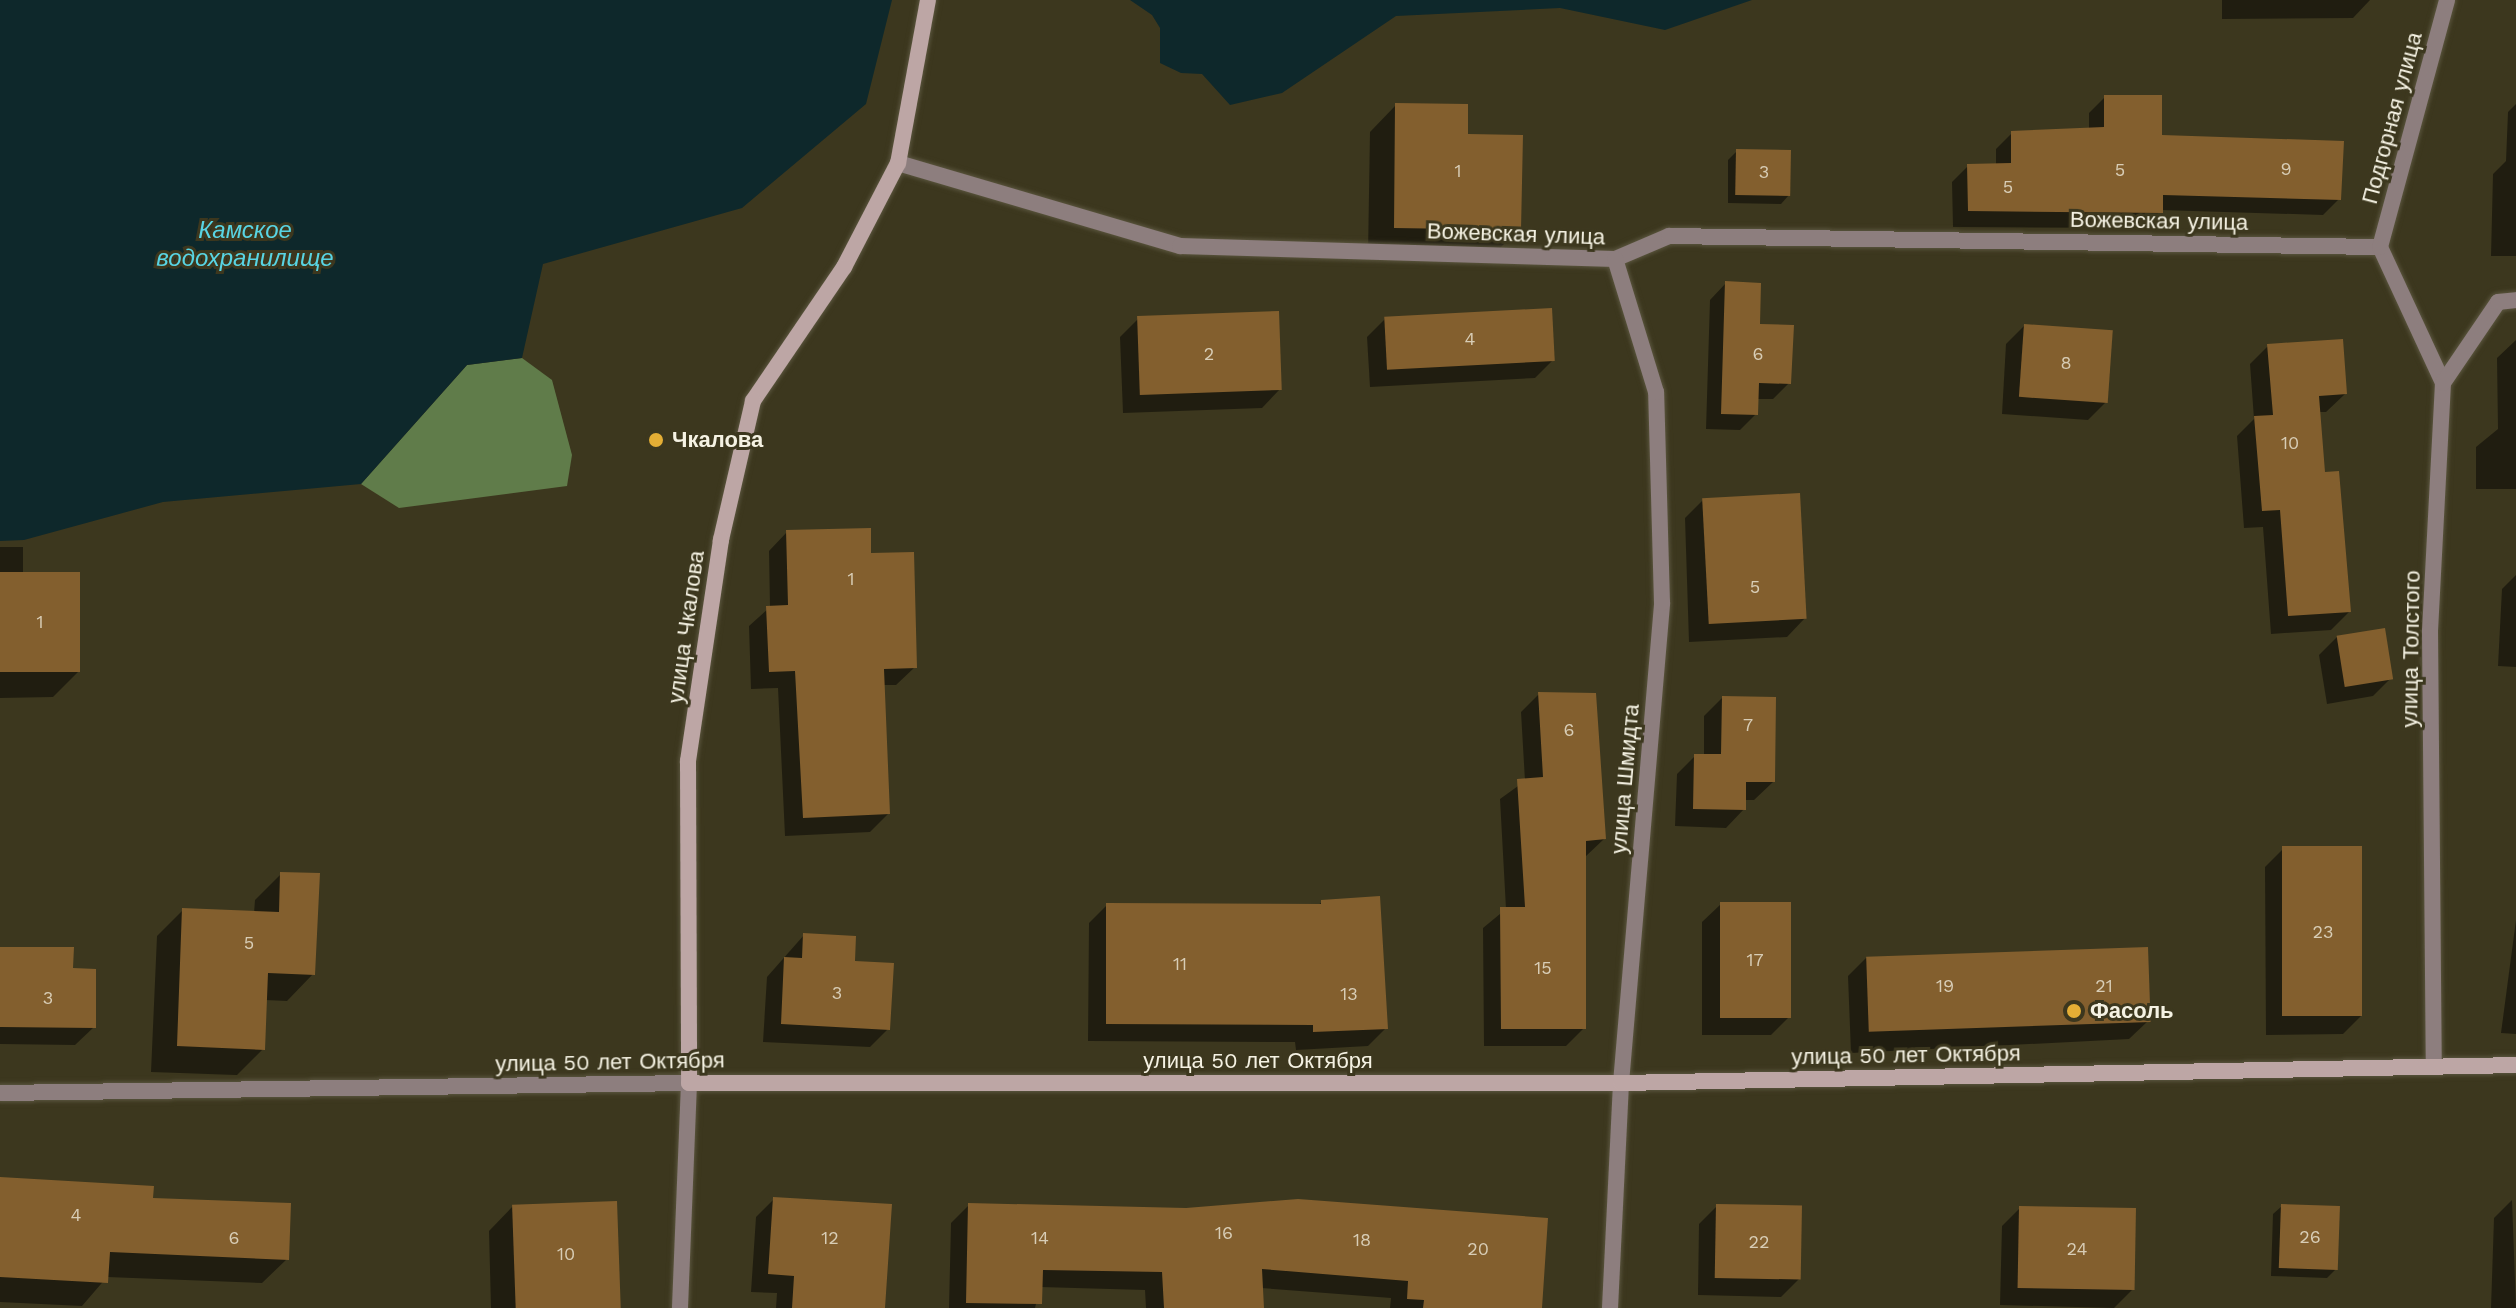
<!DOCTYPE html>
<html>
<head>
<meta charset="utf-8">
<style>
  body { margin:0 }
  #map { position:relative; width:2516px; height:1308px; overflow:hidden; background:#3c371e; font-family:"Work Sans",sans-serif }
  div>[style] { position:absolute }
  .forest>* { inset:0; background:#607c4a }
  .water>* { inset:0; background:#0e282b }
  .shadow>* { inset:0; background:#0007 }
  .building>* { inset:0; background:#835f2e; transform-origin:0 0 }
  .roads { filter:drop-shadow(0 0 2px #5a553e) drop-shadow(0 0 2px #5a553e) }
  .minor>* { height:16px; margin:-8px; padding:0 8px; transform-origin:8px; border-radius:8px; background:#8d7e7e }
  .secondary>* { height:16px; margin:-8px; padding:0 8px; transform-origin:8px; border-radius:8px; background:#bda6a5 }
  .dots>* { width:22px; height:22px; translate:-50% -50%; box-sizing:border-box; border:4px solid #3c371e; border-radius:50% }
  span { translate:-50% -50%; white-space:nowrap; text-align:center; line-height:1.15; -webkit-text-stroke:6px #3c371e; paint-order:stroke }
  .number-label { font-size:18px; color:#d8cdb6 }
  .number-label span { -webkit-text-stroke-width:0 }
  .street-label { font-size:22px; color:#f5f2e3 }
  .poi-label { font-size:22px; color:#f5f2e3; font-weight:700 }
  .left { translate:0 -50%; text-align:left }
  .water-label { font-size:24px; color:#58d4e3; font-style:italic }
</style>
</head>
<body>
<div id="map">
  <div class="forest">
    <div style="clip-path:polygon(522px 358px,552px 380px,572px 455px,567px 486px,399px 508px,361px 484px,467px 365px)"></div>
  </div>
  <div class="water">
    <div style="clip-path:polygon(0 0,892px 0,866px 104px,742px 208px,543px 264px,522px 358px,467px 365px,361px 484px,163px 502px,24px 540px,0 541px)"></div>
    <div style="clip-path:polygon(1130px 0,1752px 0,1665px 30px,1560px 8px,1396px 16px,1282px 93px,1230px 105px,1202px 74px,1181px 73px,1160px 63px,1160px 28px,1152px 15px)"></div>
  </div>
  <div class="shadow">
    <div style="clip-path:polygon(2222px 0,2370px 0,2353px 18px,2222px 19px)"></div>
    <div style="clip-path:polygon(2105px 97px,2160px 137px,2339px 199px,2323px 215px,2161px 210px,2145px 228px,1953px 227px,1952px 182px,1968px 166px,1996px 166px,1996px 149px,2012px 133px,2089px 130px,2089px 113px)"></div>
    <div style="clip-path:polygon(2516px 104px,2516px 256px,2491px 256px,2493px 174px,2506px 161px,2508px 112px)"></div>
    <div style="clip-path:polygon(1396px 105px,1519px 229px,1493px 255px,1368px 254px,1370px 132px)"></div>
    <div style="clip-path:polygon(1737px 151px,1789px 195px,1781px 204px,1728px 203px,1728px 160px)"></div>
    <div style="clip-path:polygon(1726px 283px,1789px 383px,1773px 399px,1756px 399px,1756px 414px,1740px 430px,1706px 429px,1710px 300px)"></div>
    <div style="clip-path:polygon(1138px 319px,1280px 389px,1262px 408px,1123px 413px,1120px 337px)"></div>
    <div style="clip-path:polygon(1385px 319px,1553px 360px,1535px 378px,1370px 387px,1367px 337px)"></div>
    <div style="clip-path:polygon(2024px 326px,2106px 402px,2088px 420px,2002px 414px,2006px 344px)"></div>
    <div style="clip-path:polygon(2516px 340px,2516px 489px,2476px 489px,2476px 447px,2498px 429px,2497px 358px)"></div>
    <div style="clip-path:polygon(2268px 346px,2345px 394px,2326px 412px,2319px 412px,2324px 474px,2349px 612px,2331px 630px,2271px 634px,2263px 527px,2244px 528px,2237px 436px,2254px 419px,2250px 364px)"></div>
    <div style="clip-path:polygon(1703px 500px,1805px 618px,1787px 637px,1689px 642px,1685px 518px)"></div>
    <div style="clip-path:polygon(787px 532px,869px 555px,915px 667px,896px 685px,883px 685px,888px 814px,870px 832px,785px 836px,778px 688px,751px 689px,749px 626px,770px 607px,769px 551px)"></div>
    <div style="clip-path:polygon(0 547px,23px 547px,23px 574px,79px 671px,53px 697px,0 698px)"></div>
    <div style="clip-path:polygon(2516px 575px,2516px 667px,2498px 666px,2502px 589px)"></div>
    <div style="clip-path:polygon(2337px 637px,2391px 678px,2373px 696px,2327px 704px,2319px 655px)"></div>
    <div style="clip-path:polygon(1539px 694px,1604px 839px,1585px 857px,1584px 1028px,1566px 1046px,1484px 1046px,1483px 928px,1506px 909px,1500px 799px,1525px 781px,1521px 712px)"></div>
    <div style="clip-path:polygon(1722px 698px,1773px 782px,1754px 800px,1744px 800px,1744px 809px,1726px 828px,1675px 826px,1677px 774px,1695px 756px,1704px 756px,1704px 716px)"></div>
    <div style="clip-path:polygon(2283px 849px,2361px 1016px,2343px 1034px,2266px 1035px,2265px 867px)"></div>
    <div style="clip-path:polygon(281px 874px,313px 974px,287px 1001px,265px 1000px,263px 1049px,237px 1075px,151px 1072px,157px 936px,183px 910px,254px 913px,255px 900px)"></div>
    <div style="clip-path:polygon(1322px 902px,1386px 1028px,1368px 1046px,1296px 1050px,1295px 1042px,1088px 1041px,1089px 923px,1107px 905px,1317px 906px)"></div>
    <div style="clip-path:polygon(1721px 904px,1789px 1017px,1771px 1035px,1702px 1035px,1702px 922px)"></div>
    <div style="clip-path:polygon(2516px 920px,2516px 1034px,2501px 1033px)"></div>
    <div style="clip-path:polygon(804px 935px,852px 962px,888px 1029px,870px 1047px,763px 1042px,767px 977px)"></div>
    <div style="clip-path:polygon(0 949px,71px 970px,94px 1027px,75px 1045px,0 1044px)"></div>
    <div style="clip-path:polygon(1866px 958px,2148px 1021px,2129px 1039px,1851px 1053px,1848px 976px)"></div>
    <div style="clip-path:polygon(0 1179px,151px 1199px,287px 1259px,262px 1283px,107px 1277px,82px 1306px,0 1302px)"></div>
    <div style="clip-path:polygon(774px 1199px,883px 1308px,776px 1308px,777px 1293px,751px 1292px,756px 1217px)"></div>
    <div style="clip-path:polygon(2512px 1200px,2516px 1308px,2491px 1308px,2494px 1218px)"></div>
    <div style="clip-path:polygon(615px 1203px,618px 1308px,491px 1308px,489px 1231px,513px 1206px)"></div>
    <div style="clip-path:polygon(969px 1205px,1186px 1210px,1540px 1308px,1390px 1308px,1391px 1298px,1261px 1288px,1262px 1308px,1146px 1308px,1145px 1290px,1040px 1287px,1035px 1308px,949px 1308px,951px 1223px)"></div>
    <div style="clip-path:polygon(1717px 1206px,1799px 1279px,1781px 1297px,1698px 1295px,1699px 1224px)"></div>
    <div style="clip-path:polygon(2282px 1206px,2336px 1269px,2327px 1278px,2271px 1276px,2273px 1214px)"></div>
    <div style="clip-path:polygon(2020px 1208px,2132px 1290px,2114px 1308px,2000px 1305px,2002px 1226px)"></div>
  </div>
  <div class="building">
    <div style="clip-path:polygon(2104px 95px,2162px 95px,2162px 135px,2344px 141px,2341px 200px,2163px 195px,2163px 213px,1968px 211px,1967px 164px,2011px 163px,2011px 131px,2104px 127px)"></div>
    <div style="clip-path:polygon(1395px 103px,1468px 104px,1468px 134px,1523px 135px,1521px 230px,1394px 228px)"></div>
    <div style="left:1736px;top:149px;width:55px;height:46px;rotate:1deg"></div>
    <div style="clip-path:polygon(1725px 281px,1761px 283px,1760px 324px,1794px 325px,1791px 384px,1759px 383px,1758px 415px,1721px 414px)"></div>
    <div style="left:1552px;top:308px;width:53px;height:168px;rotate:87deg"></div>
    <div style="left:1279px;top:311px;width:79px;height:142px;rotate:88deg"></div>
    <div style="left:2024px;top:324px;width:89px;height:73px;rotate:4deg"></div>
    <div style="clip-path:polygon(2343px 339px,2347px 394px,2319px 396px,2325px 472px,2339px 471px,2351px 612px,2288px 616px,2280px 510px,2262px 511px,2254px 416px,2273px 415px,2267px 344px)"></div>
    <div style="left:1800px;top:493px;width:126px;height:98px;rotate:87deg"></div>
    <div style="clip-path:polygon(871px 528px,871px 553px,914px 552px,917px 668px,884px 669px,890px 814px,803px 818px,795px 671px,769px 672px,766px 606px,788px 605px,786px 530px)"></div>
    <div style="left:0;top:572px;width:80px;height:100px"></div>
    <div style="left:2385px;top:628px;width:52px;height:49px;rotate:81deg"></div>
    <div style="clip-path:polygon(1538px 692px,1596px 693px,1606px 839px,1586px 841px,1586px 1029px,1501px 1029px,1500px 907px,1525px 907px,1517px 779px,1543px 777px)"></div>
    <div style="clip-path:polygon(1722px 696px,1776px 697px,1775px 782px,1746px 782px,1746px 810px,1693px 809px,1694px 754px,1721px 754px)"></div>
    <div style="left:2362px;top:846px;width:170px;height:80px;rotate:90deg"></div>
    <div style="clip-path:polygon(280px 872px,320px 873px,315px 975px,268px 973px,265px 1050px,177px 1046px,182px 908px,279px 912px)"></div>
    <div style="clip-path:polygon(1380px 896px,1388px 1029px,1313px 1032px,1313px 1025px,1106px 1024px,1106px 903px,1321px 904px,1321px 900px)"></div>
    <div style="left:1720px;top:902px;width:71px;height:116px"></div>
    <div style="clip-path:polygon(803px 933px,856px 936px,855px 961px,894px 963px,890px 1030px,781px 1024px,784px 957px,802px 958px)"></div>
    <div style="clip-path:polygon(0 947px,74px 947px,73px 968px,96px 969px,96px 1028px,0 1027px)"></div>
    <div style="left:2148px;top:947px;width:75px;height:282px;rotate:88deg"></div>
    <div style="clip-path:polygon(0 1177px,154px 1186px,153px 1198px,291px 1203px,289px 1260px,110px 1252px,108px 1283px,0 1277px)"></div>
    <div style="clip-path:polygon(773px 1197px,892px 1204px,885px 1308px,792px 1308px,794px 1276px,768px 1274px)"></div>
    <div style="clip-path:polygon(1298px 1199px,1548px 1218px,1542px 1308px,1423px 1308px,1424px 1300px,1407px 1299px,1408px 1281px,1262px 1269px,1264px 1308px,1164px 1308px,1162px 1272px,1043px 1270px,1042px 1304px,966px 1303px,968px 1203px,1186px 1208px)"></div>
    <div style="left:617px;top:1201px;width:107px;height:105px;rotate:88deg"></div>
    <div style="left:1716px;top:1204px;width:86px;height:74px;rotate:1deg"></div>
    <div style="left:2281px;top:1204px;width:59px;height:64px;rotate:2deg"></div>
    <div style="left:2019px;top:1206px;width:117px;height:82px;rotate:1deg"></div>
  </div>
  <div class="roads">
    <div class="minor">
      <div style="left:898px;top:163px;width:294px;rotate:16.4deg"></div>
      <div style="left:1180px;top:246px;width:435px;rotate:1.7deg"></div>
      <div style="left:1615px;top:259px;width:59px;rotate:-23.1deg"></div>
      <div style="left:1669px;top:236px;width:711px;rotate:0.89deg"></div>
      <div style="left:2380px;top:247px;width:150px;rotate:65.1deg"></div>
      <div style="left:2443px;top:383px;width:248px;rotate:93deg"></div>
      <div style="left:2430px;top:631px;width:435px;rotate:89.5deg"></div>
      <div style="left:2380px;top:247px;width:256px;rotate:-74.8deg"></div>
      <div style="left:2443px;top:383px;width:98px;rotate:-55.8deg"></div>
      <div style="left:2498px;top:302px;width:18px;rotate:-6deg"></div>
      <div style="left:0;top:1093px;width:689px;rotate:-0.83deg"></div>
      <div style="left:689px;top:1083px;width:225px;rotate:92.3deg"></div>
      <div style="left:1610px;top:1308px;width:225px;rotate:-87.2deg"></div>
      <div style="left:1621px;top:1083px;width:482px;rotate:-85.1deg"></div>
      <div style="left:1662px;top:603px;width:211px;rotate:-91.6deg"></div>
      <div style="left:1656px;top:392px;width:139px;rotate:-107.1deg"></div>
    </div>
    <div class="secondary">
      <div style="left:928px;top:0;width:166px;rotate:100.4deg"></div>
      <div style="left:898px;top:163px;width:117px;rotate:117.4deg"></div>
      <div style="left:844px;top:267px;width:162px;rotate:124.2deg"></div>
      <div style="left:753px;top:401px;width:143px;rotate:103deg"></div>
      <div style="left:721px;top:540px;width:223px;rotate:98.5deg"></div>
      <div style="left:688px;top:761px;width:322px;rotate:89.8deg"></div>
      <div style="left:689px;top:1083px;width:932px"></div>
      <div style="left:1621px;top:1083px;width:895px;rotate:-1.15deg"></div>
    </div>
  </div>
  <div class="dots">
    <div style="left:656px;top:440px;background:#e4ae35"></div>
    <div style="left:2074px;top:1011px;background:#e4ae35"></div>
  </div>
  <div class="number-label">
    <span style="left:2286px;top:169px">9</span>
    <span style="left:2120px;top:170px">5</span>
    <span style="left:1458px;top:171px">1</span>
    <span style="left:1764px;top:172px">3</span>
    <span style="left:2008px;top:187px">5</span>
    <span style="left:1470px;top:339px">4</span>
    <span style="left:1209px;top:354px">2</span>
    <span style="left:1758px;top:354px">6</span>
    <span style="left:2066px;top:363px">8</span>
    <span style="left:2290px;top:443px">10</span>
    <span style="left:851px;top:579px">1</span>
    <span style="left:1755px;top:587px">5</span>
    <span style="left:40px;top:622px">1</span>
    <span style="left:1748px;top:725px">7</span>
    <span style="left:1569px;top:730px">6</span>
    <span style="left:2323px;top:932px">23</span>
    <span style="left:249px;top:943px">5</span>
    <span style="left:1755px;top:960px">17</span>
    <span style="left:1180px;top:964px">11</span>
    <span style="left:1543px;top:968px">15</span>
    <span style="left:1945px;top:986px">19</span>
    <span style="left:2104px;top:986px">21</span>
    <span style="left:837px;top:993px">3</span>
    <span style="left:1349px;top:994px">13</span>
    <span style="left:48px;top:998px">3</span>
    <span style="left:76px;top:1215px">4</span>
    <span style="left:1224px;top:1233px">16</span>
    <span style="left:2310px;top:1237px">26</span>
    <span style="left:234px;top:1238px">6</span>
    <span style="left:830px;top:1238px">12</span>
    <span style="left:1040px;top:1238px">14</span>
    <span style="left:1362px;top:1240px">18</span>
    <span style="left:1759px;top:1242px">22</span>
    <span style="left:1478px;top:1249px">20</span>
    <span style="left:2077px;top:1249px">24</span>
    <span style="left:566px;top:1254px">10</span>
  </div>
  <div class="street-label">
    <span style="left:2392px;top:118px;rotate:-75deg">Подгорная улица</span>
    <span style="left:2159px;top:221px;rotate:1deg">Вожевская улица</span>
    <span style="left:1516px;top:234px;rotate:2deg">Вожевская улица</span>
    <span style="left:686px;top:627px;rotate:-82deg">улица Чкалова</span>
    <span style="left:2411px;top:649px;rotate:-89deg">улица Толстого</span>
    <span style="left:1625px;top:779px;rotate:-85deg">улица Шмидта</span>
    <span style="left:1906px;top:1055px;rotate:-1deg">улица 50 лет Октября</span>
    <span style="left:1258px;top:1061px">улица 50 лет Октября</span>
    <span style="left:610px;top:1062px;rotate:-1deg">улица 50 лет Октября</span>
  </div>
  <div class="poi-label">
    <span class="left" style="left:672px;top:440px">Чкалова</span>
    <span class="left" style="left:2090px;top:1011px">Фасоль</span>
  </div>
  <div class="water-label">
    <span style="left:245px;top:245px">Камское<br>водохранилище</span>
  </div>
</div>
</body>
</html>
